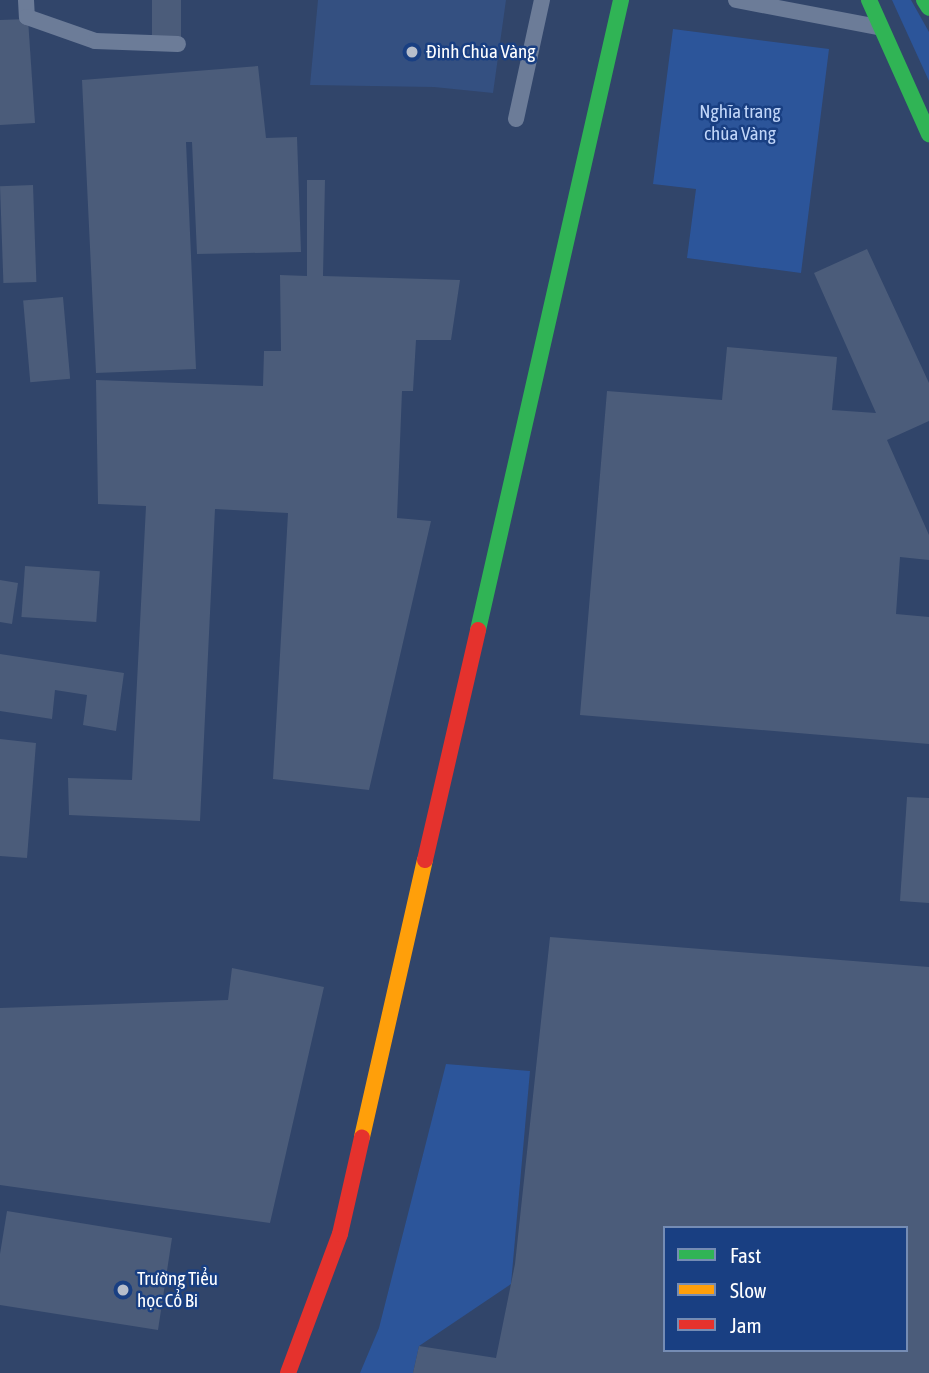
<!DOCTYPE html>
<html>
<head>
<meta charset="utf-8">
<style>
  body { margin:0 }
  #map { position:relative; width:929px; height:1373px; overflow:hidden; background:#31456a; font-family:"Asap Condensed",sans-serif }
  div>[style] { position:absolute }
  .green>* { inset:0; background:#2c559a }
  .water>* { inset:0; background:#345081 }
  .building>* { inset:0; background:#4b5c7a; transform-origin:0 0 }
  .lane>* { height:16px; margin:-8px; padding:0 8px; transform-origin:8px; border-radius:8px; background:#6c7c98 }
  .fast>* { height:16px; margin:-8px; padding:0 8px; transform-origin:8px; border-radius:8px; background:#30b455 }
  .slow>* { height:16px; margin:-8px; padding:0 8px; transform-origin:8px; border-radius:8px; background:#ff9f0a }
  .jam>* { height:16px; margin:-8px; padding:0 8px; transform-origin:8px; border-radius:8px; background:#e5322d }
  .dots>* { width:19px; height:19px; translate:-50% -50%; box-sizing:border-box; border:4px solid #193f82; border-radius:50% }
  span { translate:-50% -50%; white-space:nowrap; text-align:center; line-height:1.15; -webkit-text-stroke:5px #193f82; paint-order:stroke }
  .poi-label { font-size:19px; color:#fff }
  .left { translate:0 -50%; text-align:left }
  .park-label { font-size:19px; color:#c1d6f9 }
  .legend { position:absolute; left:663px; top:1226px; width:245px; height:126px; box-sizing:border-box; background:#193f82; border:2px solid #758cb4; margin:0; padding:9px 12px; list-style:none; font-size:21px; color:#fff }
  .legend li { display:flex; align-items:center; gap:14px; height:35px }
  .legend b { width:35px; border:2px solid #758cb4 }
</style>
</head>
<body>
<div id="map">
  <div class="green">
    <div style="clip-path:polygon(892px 0,911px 0,929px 32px,929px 81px)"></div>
    <div style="clip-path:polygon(673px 29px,829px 49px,801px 273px,687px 258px,696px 189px,653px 184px)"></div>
    <div style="clip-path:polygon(446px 1064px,530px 1071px,511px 1284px,419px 1346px,413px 1373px,360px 1373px,379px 1328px)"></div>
  </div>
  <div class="water">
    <div style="clip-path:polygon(318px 0,506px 0,493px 93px,434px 87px,310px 85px)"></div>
  </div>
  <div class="building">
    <div style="left:152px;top:0;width:29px;height:38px"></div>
    <div style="clip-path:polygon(28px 19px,35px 123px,0 125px,0 20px)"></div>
    <div style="clip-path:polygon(258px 66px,266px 138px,297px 137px,301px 252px,197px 254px,192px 142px,186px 142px,196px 369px,96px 373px,82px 80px)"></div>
    <div style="clip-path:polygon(307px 180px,325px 180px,323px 276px,460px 280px,451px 340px,416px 340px,413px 391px,402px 391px,397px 518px,431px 521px,369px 790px,273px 779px,288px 513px,215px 509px,200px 821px,69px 815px,68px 778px,132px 780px,146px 506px,98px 504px,96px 380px,263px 386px,264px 351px,281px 351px,280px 275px,307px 276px)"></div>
    <div style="left:33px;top:185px;width:97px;height:33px;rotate:88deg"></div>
    <div style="clip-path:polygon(867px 249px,929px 383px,929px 421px,887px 440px,929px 535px,929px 560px,900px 557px,896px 614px,929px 617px,929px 744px,580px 715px,607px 391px,722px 400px,727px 347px,837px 357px,832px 410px,876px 413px,814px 273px)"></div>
    <div style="left:63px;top:297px;width:82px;height:40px;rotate:85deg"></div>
    <div style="left:25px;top:566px;width:75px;height:51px;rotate:4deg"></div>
    <div style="clip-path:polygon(0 580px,18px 583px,12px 624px,0 622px)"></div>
    <div style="clip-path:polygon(0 654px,124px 673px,116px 731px,83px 725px,87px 695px,55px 690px,52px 719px,0 711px)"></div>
    <div style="clip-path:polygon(0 739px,36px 743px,27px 858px,0 856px)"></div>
    <div style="clip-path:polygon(907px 797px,929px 798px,929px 903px,900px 901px)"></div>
    <div style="clip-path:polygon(evenodd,550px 937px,929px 967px,929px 1373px,413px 1373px,419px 1346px,496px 1358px,515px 1264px,550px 937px,665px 1228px,906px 1228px,906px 1350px,665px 1350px,665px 1228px)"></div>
    <div style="clip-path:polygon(232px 968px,324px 987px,270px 1223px,0 1185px,0 1008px,228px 1000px)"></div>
    <div style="clip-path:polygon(7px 1211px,172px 1238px,158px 1330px,0 1305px,0 1254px)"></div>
  </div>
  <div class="lane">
    <div style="left:26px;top:0;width:17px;rotate:87deg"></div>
    <div style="left:27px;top:17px;width:72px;rotate:19.4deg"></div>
    <div style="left:95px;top:41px;width:83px;rotate:2.1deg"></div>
    <div style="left:736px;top:0;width:145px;rotate:10.8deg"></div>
    <div style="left:516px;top:119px;width:122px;rotate:-77.7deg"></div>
  </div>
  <div class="fast">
    <div style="left:869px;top:0;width:147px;rotate:65.9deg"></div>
    <div style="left:924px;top:0;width:9px;rotate:58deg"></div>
    <div style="left:478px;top:630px;width:646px;rotate:-77.21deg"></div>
  </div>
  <div class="slow">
    <div style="left:362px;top:1137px;width:284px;rotate:-77.2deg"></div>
  </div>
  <div class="jam">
    <div style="left:425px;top:860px;width:236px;rotate:-77deg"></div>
    <div style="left:288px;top:1373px;width:148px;rotate:-69.5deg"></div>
    <div style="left:340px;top:1234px;width:99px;rotate:-77.2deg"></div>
  </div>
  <div class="dots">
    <div style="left:412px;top:52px;background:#b7becb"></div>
    <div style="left:123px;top:1290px;background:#b7becb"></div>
  </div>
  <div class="poi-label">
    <span class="left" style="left:426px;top:52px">Đình Chùa Vàng</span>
    <span class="left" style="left:137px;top:1290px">Trường Tiểu<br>học Cổ Bi</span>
  </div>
  <div class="park-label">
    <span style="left:740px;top:123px">Nghĩa trang<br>chùa Vàng</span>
  </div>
  <ul class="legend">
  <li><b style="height:9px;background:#30b455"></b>Fast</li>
  <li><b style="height:9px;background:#ff9f0a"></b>Slow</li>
  <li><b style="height:9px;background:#e5322d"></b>Jam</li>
  </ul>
</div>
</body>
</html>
